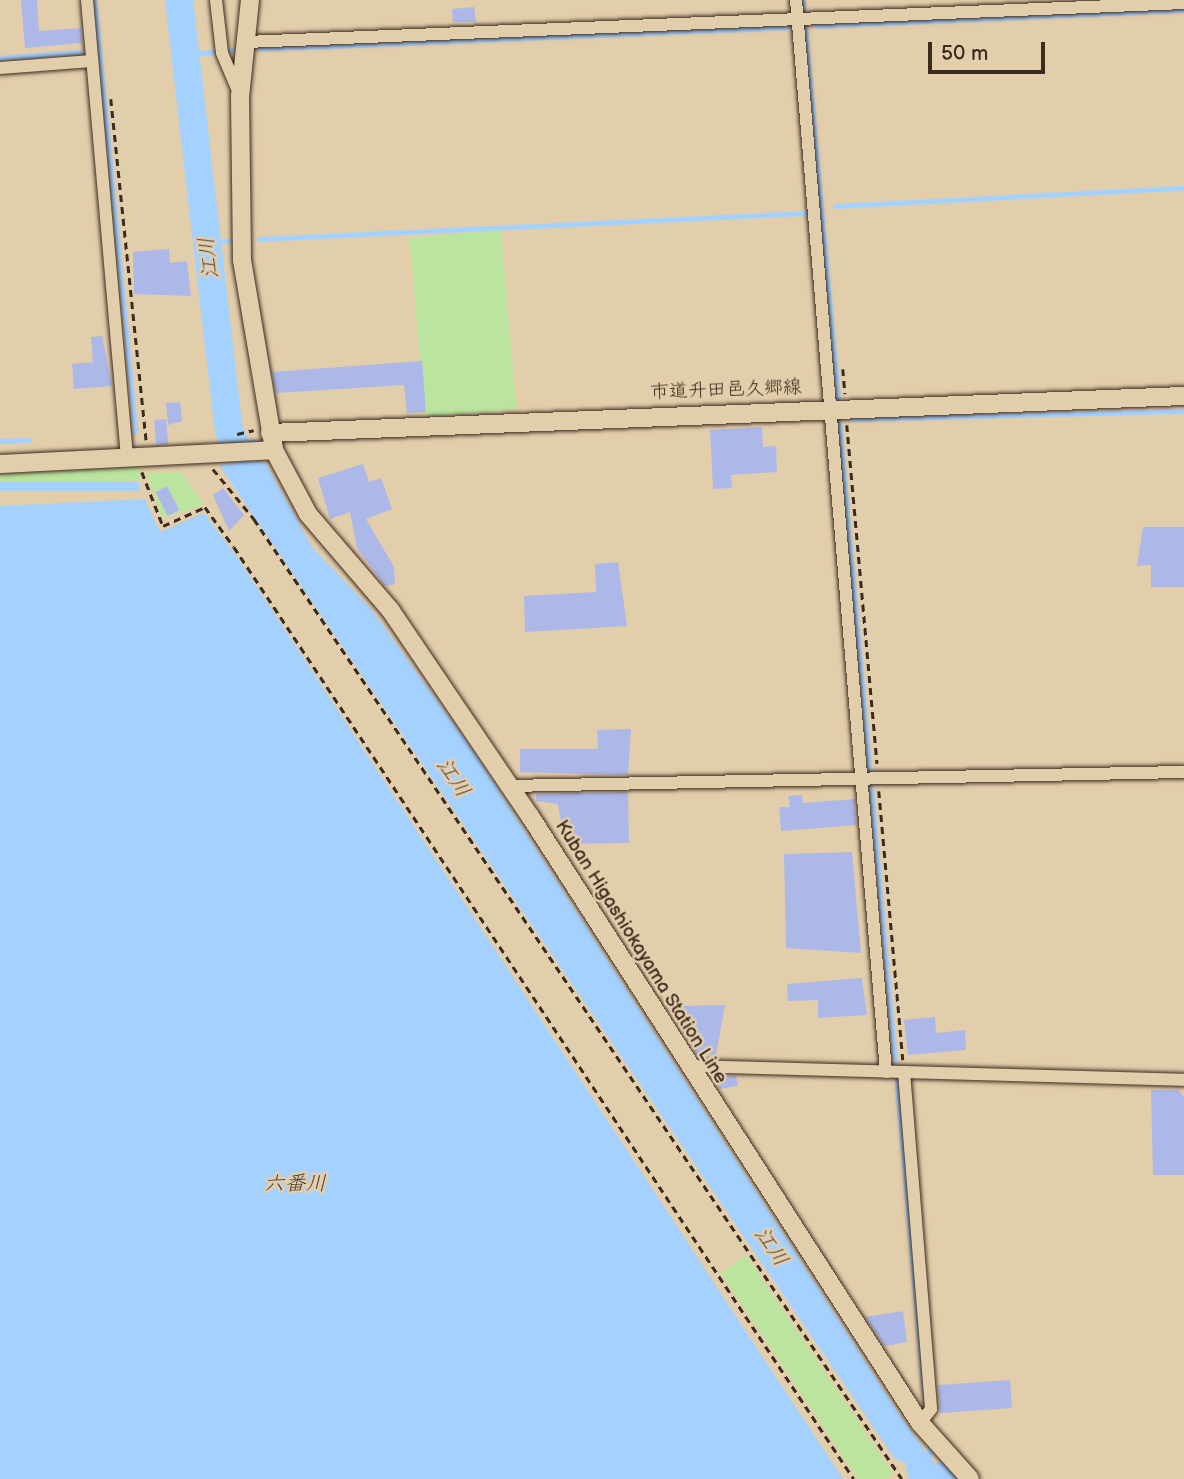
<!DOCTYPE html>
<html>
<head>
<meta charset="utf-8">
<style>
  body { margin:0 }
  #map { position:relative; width:1184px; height:1479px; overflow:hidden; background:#e3ceac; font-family:"Balsamiq Sans","Klee One",sans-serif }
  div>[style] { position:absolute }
  .green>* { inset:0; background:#bbe49f; transform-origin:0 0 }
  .water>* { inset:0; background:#a5d1ff; transform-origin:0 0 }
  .stream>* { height:4.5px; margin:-2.25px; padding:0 2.25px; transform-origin:2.25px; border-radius:2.25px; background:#a5d1ff }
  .river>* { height:28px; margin:-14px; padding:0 14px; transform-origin:14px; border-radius:14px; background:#a5d1ff }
  .building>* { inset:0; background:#acb8e8; transform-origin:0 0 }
  .path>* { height:2.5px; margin-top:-1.25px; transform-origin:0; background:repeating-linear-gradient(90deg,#3b2a1e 0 7px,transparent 0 12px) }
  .roads { filter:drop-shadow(0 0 2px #3b2a1e) drop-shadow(0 0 2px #3b2a1e) }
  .street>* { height:12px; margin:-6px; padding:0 6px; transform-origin:6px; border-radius:6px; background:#e3ceac }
  .secondary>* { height:18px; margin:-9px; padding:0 9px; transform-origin:9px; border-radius:9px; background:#e3ceac }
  span { translate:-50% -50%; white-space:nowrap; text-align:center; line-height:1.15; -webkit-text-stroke:5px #e3ceac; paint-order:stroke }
  .street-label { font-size:19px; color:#3b2a1e }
  .water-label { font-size:21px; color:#463b34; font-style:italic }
  .scale { position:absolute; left:928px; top:42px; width:117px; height:32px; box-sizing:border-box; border:4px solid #3b2a1e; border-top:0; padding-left:9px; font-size:21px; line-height:24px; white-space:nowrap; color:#3b2a1e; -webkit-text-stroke:5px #e3ceac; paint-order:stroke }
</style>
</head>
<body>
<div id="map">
  <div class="green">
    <div style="left:501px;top:230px;width:180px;height:92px;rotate:85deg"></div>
    <div style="left:139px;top:465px;width:15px;height:139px;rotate:86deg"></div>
    <div style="clip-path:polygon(181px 472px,204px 505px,162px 518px,146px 473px)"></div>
    <div style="clip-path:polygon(746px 1255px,893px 1474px,886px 1479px,858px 1479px,721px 1273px)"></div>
  </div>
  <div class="water">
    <div style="clip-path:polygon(265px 462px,312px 547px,371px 609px,472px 749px,899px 1414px,935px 1464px,941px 1461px,959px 1479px,909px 1479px,905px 1463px,895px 1459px,219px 465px)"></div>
    <div style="left:139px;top:482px;width:9px;height:139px;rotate:90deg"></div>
    <div style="clip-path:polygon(145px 499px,160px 532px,204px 513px,237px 557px,843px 1479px,0 1479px,0 506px)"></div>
  </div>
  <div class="stream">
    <div style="left:95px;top:0;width:433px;rotate:84.6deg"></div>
    <div style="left:136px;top:431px;width:7px;rotate:172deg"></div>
    <div style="left:803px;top:0;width:409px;rotate:84.9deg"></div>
    <div style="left:816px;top:26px;width:368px;rotate:-2.5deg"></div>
    <div style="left:259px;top:49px;width:535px;rotate:-2.35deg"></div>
    <div style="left:228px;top:50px;width:6px"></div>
    <div style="left:183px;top:55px;width:31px;rotate:-6deg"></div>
    <div style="left:0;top:58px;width:80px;rotate:-4.3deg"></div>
    <div style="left:835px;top:206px;width:349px;rotate:-3deg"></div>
    <div style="left:259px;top:239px;width:548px;rotate:-2.72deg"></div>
    <div style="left:207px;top:242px;width:22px;rotate:-3deg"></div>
    <div style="left:839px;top:416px;width:978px;rotate:85.01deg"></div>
    <div style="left:852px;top:419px;width:332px;rotate:-1.4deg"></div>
    <div style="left:0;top:441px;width:29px;rotate:-2deg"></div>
    <div style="left:233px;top:443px;width:22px;rotate:-3deg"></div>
    <div style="left:929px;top:1461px;width:13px;rotate:-86deg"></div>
  </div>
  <div class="river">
    <div style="left:179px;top:0;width:434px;rotate:83.4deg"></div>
    <div style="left:229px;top:431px;width:70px;rotate:63.8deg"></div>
  </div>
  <div class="building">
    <div style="clip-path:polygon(21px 0,37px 0,39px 31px,81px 28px,82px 43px,25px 48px)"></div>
    <div style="clip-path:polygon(474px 7px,476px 22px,453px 22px,452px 9px)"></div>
    <div style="clip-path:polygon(169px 249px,170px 263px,187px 261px,191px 296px,134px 294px,133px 252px)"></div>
    <div style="clip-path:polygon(102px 336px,112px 386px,74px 389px,72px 364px,93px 362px,91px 337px)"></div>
    <div style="clip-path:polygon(422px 361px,426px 412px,407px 413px,404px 385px,276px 393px,272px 372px)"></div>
    <div style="clip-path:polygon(180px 402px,182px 421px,168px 425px,166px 403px)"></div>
    <div style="left:166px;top:419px;width:25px;height:12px;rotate:85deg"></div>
    <div style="clip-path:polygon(762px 427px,763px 447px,776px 446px,777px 472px,731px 475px,732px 488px,713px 489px,710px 430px)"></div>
    <div style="clip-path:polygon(363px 464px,369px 482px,381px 478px,392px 509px,366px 519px,394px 567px,395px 584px,385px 586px,357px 548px,350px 512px,330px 519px,318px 478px)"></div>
    <div style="left:167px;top:486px;width:27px;height:13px;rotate:63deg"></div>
    <div style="clip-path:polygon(223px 488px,244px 515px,229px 531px,213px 495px)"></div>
    <div style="clip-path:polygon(1143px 527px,1184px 527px,1184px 587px,1151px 587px,1151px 565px,1137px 566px)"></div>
    <div style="clip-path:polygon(618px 562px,627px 626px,525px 632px,524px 596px,596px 592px,595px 564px)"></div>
    <div style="clip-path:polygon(631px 729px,628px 775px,520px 772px,520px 749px,598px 749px,597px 730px)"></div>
    <div style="clip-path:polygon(628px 792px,629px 843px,564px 844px,558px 804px,536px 801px,536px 794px)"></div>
    <div style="clip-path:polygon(802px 795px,803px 803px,854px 799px,856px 825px,781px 831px,779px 807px,790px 807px,788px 796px)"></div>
    <div style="clip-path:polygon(852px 852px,861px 953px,786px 948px,784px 854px)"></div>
    <div style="clip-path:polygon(862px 978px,867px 1015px,818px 1018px,818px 1000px,788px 1001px,787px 984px)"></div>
    <div style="clip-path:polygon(725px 1005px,716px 1055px,697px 1054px,674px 1019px,674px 1006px)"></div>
    <div style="clip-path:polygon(935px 1017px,936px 1033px,965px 1030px,966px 1050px,908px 1055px,904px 1020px)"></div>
    <div style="clip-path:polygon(716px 1076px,736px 1076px,738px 1086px,719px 1089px)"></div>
    <div style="clip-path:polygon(1151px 1090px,1178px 1090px,1184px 1097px,1184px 1175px,1153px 1175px)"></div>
    <div style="clip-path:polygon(903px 1311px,907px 1342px,885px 1346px,865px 1317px)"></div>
    <div style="left:1010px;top:1380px;width:28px;height:72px;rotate:86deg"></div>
  </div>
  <div class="path">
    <div style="left:111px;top:99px;width:343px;rotate:84.1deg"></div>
    <div style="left:843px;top:369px;width:25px;rotate:85deg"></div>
    <div style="left:847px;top:425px;width:340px;rotate:84.9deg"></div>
    <div style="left:237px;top:434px;width:17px;rotate:-13deg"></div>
    <div style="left:213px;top:469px;width:65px;rotate:50.6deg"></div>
    <div style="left:254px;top:519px;width:1158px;rotate:55.98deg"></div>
    <div style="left:142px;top:472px;width:58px;rotate:68.7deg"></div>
    <div style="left:163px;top:526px;width:46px;rotate:-24.3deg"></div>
    <div style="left:205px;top:507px;width:49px;rotate:54.1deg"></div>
    <div style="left:234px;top:547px;width:1119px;rotate:56.37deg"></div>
    <div style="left:879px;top:791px;width:270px;rotate:84.9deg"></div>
  </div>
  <div class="roads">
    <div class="street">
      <div style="left:87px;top:0;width:461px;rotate:85deg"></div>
      <div style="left:216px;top:0;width:53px;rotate:83.5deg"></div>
      <div style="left:222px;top:53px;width:43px;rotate:67deg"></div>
      <div style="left:796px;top:0;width:1076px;rotate:85.2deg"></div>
      <div style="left:246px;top:42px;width:939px;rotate:-2.38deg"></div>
      <div style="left:0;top:68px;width:92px;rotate:-4.4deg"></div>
      <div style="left:509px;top:786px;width:675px;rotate:-1.19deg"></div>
      <div style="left:687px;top:1066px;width:497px;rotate:1.6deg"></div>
      <div style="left:904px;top:1072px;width:338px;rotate:85.4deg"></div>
      <div style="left:931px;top:1409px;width:18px;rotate:128deg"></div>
    </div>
    <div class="secondary">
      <div style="left:250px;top:0;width:97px;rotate:95.9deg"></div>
      <div style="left:240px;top:96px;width:164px;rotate:89.3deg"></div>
      <div style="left:242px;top:260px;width:193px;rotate:80.4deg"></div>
      <div style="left:274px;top:450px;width:72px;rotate:62deg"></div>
      <div style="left:308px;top:514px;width:128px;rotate:49.4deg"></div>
      <div style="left:391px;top:611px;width:248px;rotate:55.9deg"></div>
      <div style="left:530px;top:816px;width:721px;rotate:57.28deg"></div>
      <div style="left:920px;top:1423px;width:75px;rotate:48.2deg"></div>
      <div style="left:270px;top:433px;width:915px;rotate:-2.32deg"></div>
      <div style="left:0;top:464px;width:274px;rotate:-2.9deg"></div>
    </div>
  </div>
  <div class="street-label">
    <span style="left:726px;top:390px;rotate:-2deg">市道升田邑久郷線</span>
    <span style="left:641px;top:952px;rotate:58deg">Kuban Higashiokayama Station Line</span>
  </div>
  <div class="water-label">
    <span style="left:209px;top:258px;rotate:-97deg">江川</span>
    <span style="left:453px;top:778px;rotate:56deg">江川</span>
    <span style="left:295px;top:1184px">六番川</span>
    <span style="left:771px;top:1247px;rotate:56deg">江川</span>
  </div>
  <div class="scale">50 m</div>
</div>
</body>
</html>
